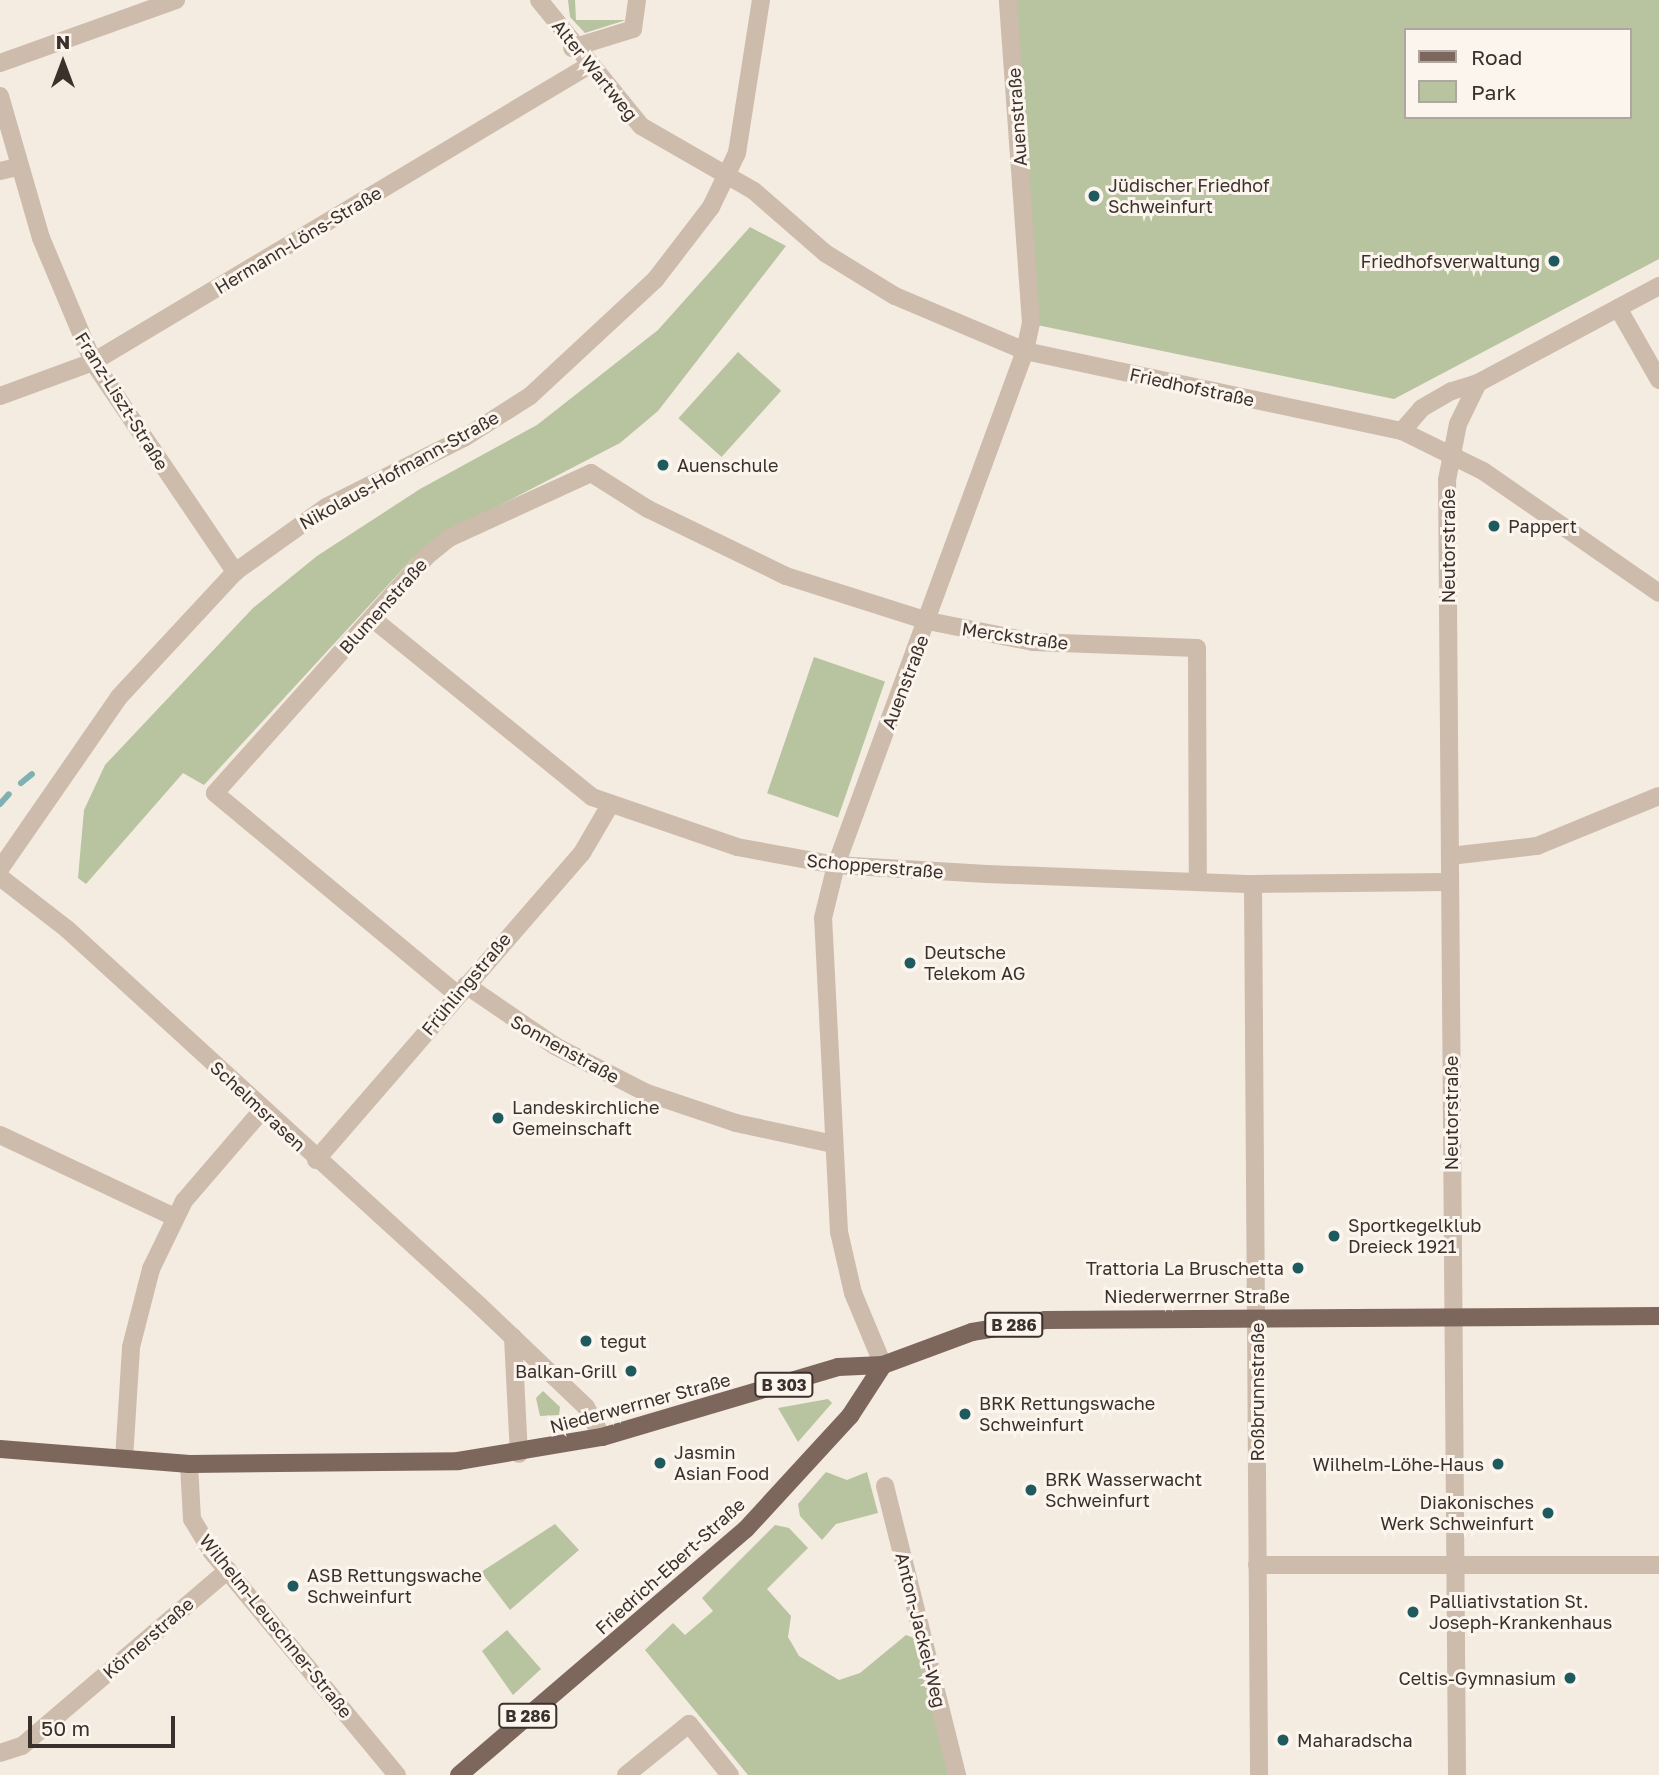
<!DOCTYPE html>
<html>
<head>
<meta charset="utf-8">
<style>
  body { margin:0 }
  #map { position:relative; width:1659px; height:1775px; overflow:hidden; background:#f4ebe1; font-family:"Golos Text",sans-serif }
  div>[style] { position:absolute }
  .green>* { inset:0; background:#b8c4a0; transform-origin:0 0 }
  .stream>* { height:6px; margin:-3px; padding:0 3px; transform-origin:3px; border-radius:3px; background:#7fb0b2 }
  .minor>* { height:18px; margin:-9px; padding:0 9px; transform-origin:9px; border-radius:9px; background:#cdbbac }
  .major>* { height:18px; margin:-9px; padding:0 9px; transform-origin:9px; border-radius:9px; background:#7d675c }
  .dots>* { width:19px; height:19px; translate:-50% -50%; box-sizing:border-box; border:4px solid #fbf5ee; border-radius:50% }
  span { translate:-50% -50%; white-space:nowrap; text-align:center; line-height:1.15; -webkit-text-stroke:6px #fbf5ee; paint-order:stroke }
  .shield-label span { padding:2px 5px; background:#fbf5ee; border:2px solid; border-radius:5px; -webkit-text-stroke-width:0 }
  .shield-label { font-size:16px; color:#3b302b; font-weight:700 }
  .street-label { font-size:18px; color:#3b302b }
  .poi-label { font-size:18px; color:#3b302b }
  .left { translate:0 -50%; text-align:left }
  .right { translate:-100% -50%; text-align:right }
  .legend { position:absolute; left:1404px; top:28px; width:228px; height:91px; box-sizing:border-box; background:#fbf5ee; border:2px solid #aea6a0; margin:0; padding:9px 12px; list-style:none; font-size:21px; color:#3b302b }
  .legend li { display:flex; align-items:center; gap:14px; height:35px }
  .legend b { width:35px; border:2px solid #aea6a0 }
  .north { position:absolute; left:28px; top:28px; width:70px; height:70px; -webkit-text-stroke:5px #fbf5ee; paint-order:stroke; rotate:0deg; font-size:19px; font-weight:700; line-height:28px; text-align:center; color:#3b302b }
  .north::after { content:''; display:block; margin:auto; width:24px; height:32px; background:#3b302b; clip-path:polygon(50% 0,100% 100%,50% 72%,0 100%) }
  .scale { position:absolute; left:28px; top:1716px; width:147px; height:32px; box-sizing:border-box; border:4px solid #3b302b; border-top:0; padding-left:9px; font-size:21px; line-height:24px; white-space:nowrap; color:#3b302b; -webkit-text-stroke:5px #fbf5ee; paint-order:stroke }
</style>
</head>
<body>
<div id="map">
  <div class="green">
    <div style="clip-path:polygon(568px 0,575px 0,576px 20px,626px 20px,585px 33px,570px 17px)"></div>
    <div style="clip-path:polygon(evenodd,1015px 0,1659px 0,1659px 259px,1394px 399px,1037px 325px,1015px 0,1405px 30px,1629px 30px,1629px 117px,1405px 117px,1405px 30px)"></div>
    <div style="clip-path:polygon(750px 227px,786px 246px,658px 411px,620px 443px,448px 532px,412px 559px,204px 785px,183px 773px,86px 884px,78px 878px,84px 810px,105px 765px,253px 608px,317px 556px,420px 489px,537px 425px,658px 330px)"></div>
    <div style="left:738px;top:352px;width:58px;height:89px;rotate:42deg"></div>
    <div style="left:814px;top:657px;width:75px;height:144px;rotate:19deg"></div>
    <div style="clip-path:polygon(543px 1391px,560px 1407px,559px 1415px,540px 1416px,536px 1398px)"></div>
    <div style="clip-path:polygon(828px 1399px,832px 1403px,798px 1442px,778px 1408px)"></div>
    <div style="clip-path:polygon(826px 1472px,847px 1480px,867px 1472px,878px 1513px,836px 1524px,822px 1540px,800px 1516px,798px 1504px)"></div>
    <div style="clip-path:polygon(555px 1524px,579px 1550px,510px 1610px,481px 1572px)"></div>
    <div style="clip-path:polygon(775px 1525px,789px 1528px,808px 1548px,767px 1589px,791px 1616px,788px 1637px,799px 1656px,839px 1680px,860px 1673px,906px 1635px,914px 1638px,949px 1775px,748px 1775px,645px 1650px,673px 1623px,685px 1635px,713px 1611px,702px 1598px)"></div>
    <div style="clip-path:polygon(507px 1630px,541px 1669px,513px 1695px,482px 1651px)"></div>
  </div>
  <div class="stream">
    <div style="left:21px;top:783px;width:14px;rotate:-39deg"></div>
    <div style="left:0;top:804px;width:13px;rotate:-48deg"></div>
  </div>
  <div class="minor">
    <div style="left:539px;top:0;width:162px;rotate:51deg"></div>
    <div style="left:641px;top:126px;width:130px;rotate:29.9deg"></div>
    <div style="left:754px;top:191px;width:94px;rotate:41.1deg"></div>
    <div style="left:825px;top:253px;width:82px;rotate:31.6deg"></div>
    <div style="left:895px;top:296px;width:141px;rotate:22.9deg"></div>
    <div style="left:1025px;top:351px;width:385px;rotate:12deg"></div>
    <div style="left:1402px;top:431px;width:90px;rotate:26.3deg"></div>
    <div style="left:1483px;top:471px;width:214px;rotate:34.7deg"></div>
    <div style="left:572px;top:48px;width:64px;rotate:-17.3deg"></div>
    <div style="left:633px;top:29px;width:29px;rotate:-82deg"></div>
    <div style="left:0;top:63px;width:187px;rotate:-19.7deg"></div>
    <div style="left:0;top:96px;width:148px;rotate:73.9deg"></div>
    <div style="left:41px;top:238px;width:134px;rotate:67.2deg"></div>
    <div style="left:93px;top:362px;width:254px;rotate:55.9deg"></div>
    <div style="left:0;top:171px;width:18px;rotate:-13deg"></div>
    <div style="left:1618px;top:308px;width:83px;rotate:60.3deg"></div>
    <div style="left:0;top:396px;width:99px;rotate:-20.1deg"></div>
    <div style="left:93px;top:362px;width:577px;rotate:-30.88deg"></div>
    <div style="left:1402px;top:431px;width:30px;rotate:-49deg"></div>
    <div style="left:1422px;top:408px;width:34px;rotate:-30deg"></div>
    <div style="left:1452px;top:391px;width:27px;rotate:-17deg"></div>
    <div style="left:1478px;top:383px;width:205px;rotate:-28.2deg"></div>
    <div style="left:373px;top:619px;width:282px;rotate:39.1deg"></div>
    <div style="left:592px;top:797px;width:153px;rotate:19deg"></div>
    <div style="left:737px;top:847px;width:101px;rotate:10.3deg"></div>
    <div style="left:836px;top:865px;width:151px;rotate:3.4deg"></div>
    <div style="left:987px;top:874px;width:266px;rotate:2.2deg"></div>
    <div style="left:1253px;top:884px;width:197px;rotate:-0.6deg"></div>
    <div style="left:1450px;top:856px;width:88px;rotate:-6.6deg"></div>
    <div style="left:1537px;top:846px;width:132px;rotate:-22.3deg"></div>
    <div style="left:0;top:869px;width:209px;rotate:-55.3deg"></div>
    <div style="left:119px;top:697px;width:171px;rotate:-47.1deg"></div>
    <div style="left:235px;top:572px;width:112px;rotate:-35.5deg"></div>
    <div style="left:326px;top:507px;width:154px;rotate:-26.6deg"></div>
    <div style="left:464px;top:438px;width:78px;rotate:-32.5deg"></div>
    <div style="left:530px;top:396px;width:171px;rotate:-42.9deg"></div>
    <div style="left:655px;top:280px;width:92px;rotate:-52.5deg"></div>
    <div style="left:711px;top:207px;width:60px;rotate:-64.3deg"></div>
    <div style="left:737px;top:153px;width:155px;rotate:-81.1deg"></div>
    <div style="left:0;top:877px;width:85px;rotate:37.8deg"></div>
    <div style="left:67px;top:929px;width:559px;rotate:42.39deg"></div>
    <div style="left:480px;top:1306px;width:146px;rotate:43.6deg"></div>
    <div style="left:586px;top:1407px;width:34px;rotate:62deg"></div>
    <div style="left:1253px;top:884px;width:891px;rotate:89.61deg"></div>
    <div style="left:466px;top:985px;width:108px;rotate:34.4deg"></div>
    <div style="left:555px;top:1046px;width:103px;rotate:27.1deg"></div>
    <div style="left:647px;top:1093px;width:94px;rotate:18.6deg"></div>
    <div style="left:736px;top:1123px;width:99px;rotate:12.2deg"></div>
    <div style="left:458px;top:995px;width:316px;rotate:-140.3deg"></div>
    <div style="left:215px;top:793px;width:319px;rotate:-48.2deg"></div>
    <div style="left:428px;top:555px;width:27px;rotate:-39deg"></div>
    <div style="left:449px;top:538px;width:156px;rotate:-24.6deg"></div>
    <div style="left:591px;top:473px;width:67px;rotate:32.3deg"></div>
    <div style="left:648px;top:509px;width:153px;rotate:25.9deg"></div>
    <div style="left:786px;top:576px;width:149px;rotate:17.6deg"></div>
    <div style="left:928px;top:621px;width:107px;rotate:11.3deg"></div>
    <div style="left:1033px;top:642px;width:164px;rotate:2.1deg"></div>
    <div style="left:1197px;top:648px;width:234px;rotate:89.8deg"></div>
    <div style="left:0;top:1135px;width:192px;rotate:25.2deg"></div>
    <div style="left:316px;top:1160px;width:406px;rotate:-49.1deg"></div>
    <div style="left:582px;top:853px;width:56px;rotate:-59.7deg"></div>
    <div style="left:513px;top:1337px;width:117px;rotate:87.1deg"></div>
    <div style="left:883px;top:1365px;width:78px;rotate:-112.6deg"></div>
    <div style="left:853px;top:1293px;width:63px;rotate:-102.9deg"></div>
    <div style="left:839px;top:1232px;width:314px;rotate:-92.9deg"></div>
    <div style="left:823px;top:918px;width:55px;rotate:-76.2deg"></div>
    <div style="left:836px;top:865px;width:548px;rotate:-69.81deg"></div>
    <div style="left:1025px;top:351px;width:29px;rotate:-78deg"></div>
    <div style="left:1031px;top:323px;width:324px;rotate:-94.1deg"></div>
    <div style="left:124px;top:1459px;width:112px;rotate:-86.4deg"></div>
    <div style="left:131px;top:1347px;width:81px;rotate:-75.6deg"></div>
    <div style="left:151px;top:1269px;width:76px;rotate:-64.1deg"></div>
    <div style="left:184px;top:1201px;width:121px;rotate:-49.3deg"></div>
    <div style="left:189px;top:1464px;width:55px;rotate:86.9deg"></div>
    <div style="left:192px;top:1519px;width:37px;rotate:59deg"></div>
    <div style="left:211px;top:1551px;width:291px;rotate:50.3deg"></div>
    <div style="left:885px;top:1486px;width:298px;rotate:76deg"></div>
    <div style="left:1257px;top:1565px;width:402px"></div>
    <div style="left:0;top:1753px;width:23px;rotate:-18deg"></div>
    <div style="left:22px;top:1746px;width:271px;rotate:-40.5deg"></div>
    <div style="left:626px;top:1775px;width:81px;rotate:-39deg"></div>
    <div style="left:689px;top:1724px;width:65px;rotate:51.2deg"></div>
    <div style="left:1457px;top:1775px;width:1295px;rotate:-90.44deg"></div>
    <div style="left:1447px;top:480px;width:57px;rotate:-78.9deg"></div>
    <div style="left:1458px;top:424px;width:46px;rotate:-64deg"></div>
  </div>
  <div class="major">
    <div style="left:0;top:1449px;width:190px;rotate:4.5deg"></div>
    <div style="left:189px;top:1464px;width:269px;rotate:-0.6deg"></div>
    <div style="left:458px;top:1461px;width:146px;rotate:-9.5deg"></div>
    <div style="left:602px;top:1437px;width:246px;rotate:-16.5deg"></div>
    <div style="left:838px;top:1367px;width:45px;rotate:-2.5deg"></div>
    <div style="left:883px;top:1365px;width:95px;rotate:-20.3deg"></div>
    <div style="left:972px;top:1332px;width:74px;rotate:-9.3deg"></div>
    <div style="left:1045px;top:1320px;width:614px;rotate:-0.37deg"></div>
    <div style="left:459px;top:1775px;width:378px;rotate:-40.6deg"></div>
    <div style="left:746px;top:1529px;width:154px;rotate:-47.4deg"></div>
    <div style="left:850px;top:1416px;width:61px;rotate:-57.1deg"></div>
  </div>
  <div class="dots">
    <div style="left:1094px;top:196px;background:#1f5a5e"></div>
    <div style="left:1554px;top:261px;background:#1f5a5e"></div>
    <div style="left:663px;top:465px;background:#1f5a5e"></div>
    <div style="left:1494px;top:526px;background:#1f5a5e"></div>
    <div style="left:910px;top:963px;background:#1f5a5e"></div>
    <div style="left:498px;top:1118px;background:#1f5a5e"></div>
    <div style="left:1334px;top:1236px;background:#1f5a5e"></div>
    <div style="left:1298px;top:1268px;background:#1f5a5e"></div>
    <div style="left:586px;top:1341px;background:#1f5a5e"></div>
    <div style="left:631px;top:1371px;background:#1f5a5e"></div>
    <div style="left:965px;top:1414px;background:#1f5a5e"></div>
    <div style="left:660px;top:1463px;background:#1f5a5e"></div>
    <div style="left:1498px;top:1464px;background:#1f5a5e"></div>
    <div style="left:1031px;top:1490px;background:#1f5a5e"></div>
    <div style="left:1548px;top:1513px;background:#1f5a5e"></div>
    <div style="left:293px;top:1586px;background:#1f5a5e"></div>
    <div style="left:1413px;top:1612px;background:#1f5a5e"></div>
    <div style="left:1570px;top:1678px;background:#1f5a5e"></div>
    <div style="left:1283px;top:1740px;background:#1f5a5e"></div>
  </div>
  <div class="shield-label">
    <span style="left:1014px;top:1325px">B 286</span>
    <span style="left:784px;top:1385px">B 303</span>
    <span style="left:528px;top:1716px">B 286</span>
  </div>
  <div class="street-label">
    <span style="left:595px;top:70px;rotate:51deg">Alter Wartweg</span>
    <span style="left:1017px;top:117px;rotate:-94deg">Auenstraße</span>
    <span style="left:298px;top:240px;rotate:-31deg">Hermann-Löns-Straße</span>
    <span style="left:1192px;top:387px;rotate:12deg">Friedhofstraße</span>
    <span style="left:122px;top:401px;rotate:58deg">Franz-Liszt-Straße</span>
    <span style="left:399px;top:470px;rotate:-29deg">Nikolaus-Hofmann-Straße</span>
    <span style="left:1448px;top:546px;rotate:-90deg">Neutorstraße</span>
    <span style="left:383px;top:606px;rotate:-48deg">Blumenstraße</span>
    <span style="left:1015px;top:636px;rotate:8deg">Merckstraße</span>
    <span style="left:905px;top:682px;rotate:-69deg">Auenstraße</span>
    <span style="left:875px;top:866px;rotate:5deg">Schopperstraße</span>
    <span style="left:466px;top:984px;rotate:-50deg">Frühlingstraße</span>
    <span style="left:565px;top:1049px;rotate:29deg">Sonnenstraße</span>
    <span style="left:258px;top:1106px;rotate:43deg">Schelmsrasen</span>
    <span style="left:1451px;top:1113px;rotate:-90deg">Neutorstraße</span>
    <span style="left:1197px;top:1296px">Niederwerrner Straße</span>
    <span style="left:1257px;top:1392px;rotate:-90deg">Roßbrunnstraße</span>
    <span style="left:640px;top:1403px;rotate:-15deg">Niederwerrner Straße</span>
    <span style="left:670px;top:1566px;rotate:-42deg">Friedrich-Ebert-Straße</span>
    <span style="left:276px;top:1626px;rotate:51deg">Wilhelm-Leuschner-Straße</span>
    <span style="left:921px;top:1630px;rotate:76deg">Anton-Jackel-Weg</span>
    <span style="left:148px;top:1638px;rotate:-41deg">Körnerstraße</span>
  </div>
  <div class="poi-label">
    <span class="left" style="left:1108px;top:196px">Jüdischer Friedhof<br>Schweinfurt</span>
    <span class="right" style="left:1540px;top:261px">Friedhofsverwaltung</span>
    <span class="left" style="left:677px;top:465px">Auenschule</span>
    <span class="left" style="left:1508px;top:526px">Pappert</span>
    <span class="left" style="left:924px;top:963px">Deutsche<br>Telekom AG</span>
    <span class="left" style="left:512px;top:1118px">Landeskirchliche<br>Gemeinschaft</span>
    <span class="left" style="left:1348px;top:1236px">Sportkegelklub<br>Dreieck 1921</span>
    <span class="right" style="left:1284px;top:1268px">Trattoria La Bruschetta</span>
    <span class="left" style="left:600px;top:1341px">tegut</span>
    <span class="right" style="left:617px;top:1371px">Balkan-Grill</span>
    <span class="left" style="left:979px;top:1414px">BRK Rettungswache<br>Schweinfurt</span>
    <span class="left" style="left:674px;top:1463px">Jasmin<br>Asian Food</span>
    <span class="right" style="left:1484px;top:1464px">Wilhelm-Löhe-Haus</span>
    <span class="left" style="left:1045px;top:1490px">BRK Wasserwacht<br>Schweinfurt</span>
    <span class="right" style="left:1534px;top:1513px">Diakonisches<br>Werk Schweinfurt</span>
    <span class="left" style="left:307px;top:1586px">ASB Rettungswache<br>Schweinfurt</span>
    <span class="left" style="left:1429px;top:1612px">Palliativstation St.<br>Joseph-Krankenhaus</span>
    <span class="right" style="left:1556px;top:1678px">Celtis-Gymnasium</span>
    <span class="left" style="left:1297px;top:1740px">Maharadscha</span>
  </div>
  <ul class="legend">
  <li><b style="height:9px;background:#7d675c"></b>Road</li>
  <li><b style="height:19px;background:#b8c4a0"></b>Park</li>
  </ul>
  <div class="north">N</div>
  <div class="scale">50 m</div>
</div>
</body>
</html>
